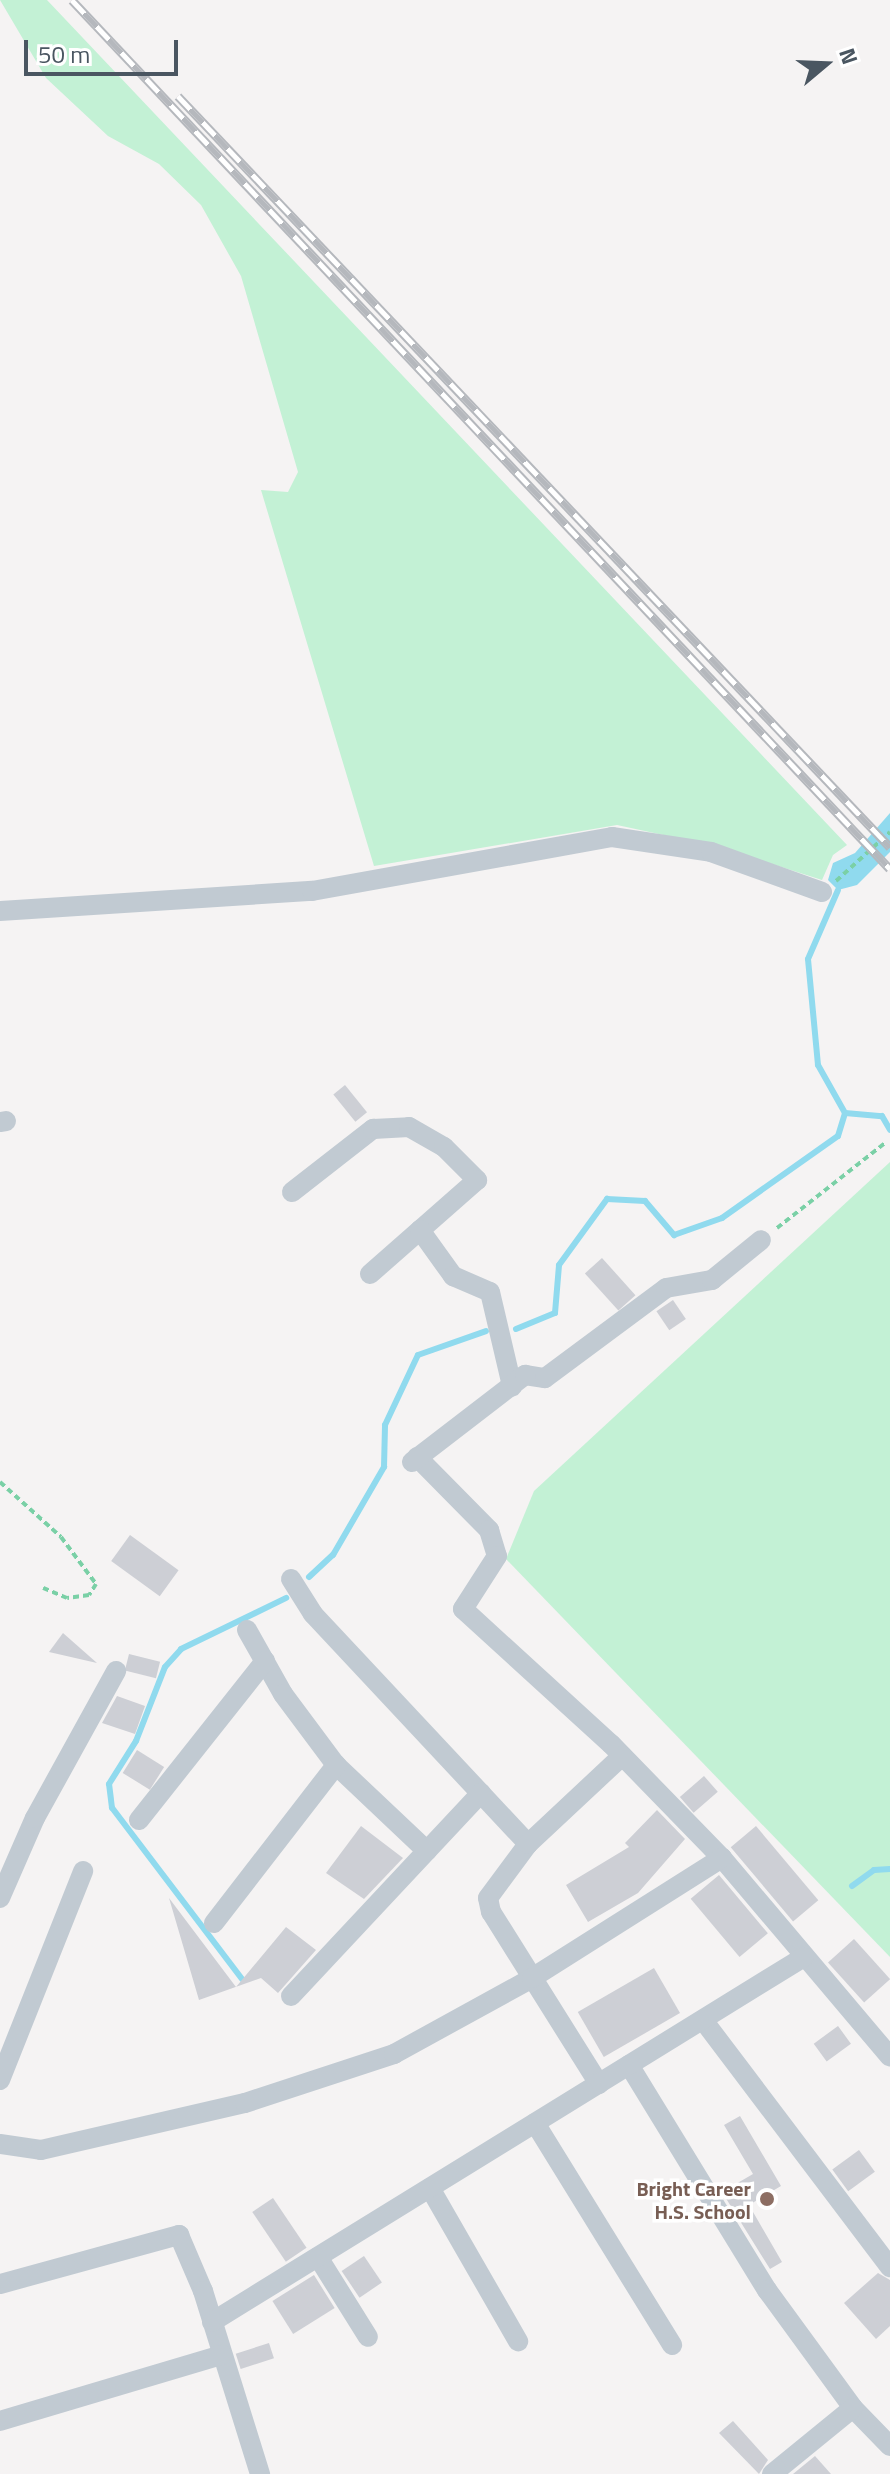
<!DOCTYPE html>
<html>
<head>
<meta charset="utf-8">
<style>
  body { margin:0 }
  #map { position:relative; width:890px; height:2474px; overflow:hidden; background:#f5f3f3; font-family:"Titillium Web",sans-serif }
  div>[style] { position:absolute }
  .green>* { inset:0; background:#c3f1d5 }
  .water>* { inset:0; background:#90daee }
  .stream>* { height:6px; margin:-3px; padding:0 3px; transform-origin:3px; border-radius:3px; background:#90daee }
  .building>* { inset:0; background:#cdcfd5; transform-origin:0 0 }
  .path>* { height:4px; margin-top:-2px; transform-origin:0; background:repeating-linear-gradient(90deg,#7ad0a6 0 6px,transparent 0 10px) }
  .street>* { height:20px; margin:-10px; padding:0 10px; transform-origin:10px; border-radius:10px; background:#c1cad2 }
  .rail>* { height:9px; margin-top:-4.5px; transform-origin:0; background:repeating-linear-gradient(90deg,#fff 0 18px,#b5b8bd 0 36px); box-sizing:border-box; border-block:2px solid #b5b8bd }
  .dots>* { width:22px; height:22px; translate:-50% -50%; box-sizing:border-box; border:4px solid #fff; border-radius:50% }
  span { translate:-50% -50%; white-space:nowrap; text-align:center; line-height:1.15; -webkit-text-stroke:7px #fff; paint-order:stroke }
  .education-label { font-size:20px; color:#785e54; font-weight:700 }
  .right { translate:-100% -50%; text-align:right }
  .north { position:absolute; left:786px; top:24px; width:80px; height:80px; -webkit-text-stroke:6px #fff; paint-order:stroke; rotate:71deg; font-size:22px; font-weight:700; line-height:32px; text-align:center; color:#4a5661 }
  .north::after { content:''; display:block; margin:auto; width:28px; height:36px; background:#4a5661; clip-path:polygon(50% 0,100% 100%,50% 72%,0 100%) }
  .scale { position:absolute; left:24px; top:40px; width:154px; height:36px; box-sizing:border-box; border:4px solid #4a5661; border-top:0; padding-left:10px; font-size:24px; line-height:28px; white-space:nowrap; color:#4a5661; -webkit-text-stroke:6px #fff; paint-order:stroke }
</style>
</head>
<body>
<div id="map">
  <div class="green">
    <div style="clip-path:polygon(0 0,47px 0,847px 845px,833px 855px,822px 880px,719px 847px,617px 825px,374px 866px,261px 490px,288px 492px,298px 472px,241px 276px,201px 205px,159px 164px,108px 136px,46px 78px)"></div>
    <div style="clip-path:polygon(890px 1162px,890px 1957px,506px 1559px,534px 1491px)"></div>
  </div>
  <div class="water">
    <div style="clip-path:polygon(890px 813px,890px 852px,857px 885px,838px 890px,828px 880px,833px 863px,855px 853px)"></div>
  </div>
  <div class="stream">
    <div style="left:845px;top:1113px;width:37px;rotate:5deg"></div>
    <div style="left:882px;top:1116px;width:16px;rotate:60deg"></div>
    <div style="left:516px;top:1329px;width:42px;rotate:-22.3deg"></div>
    <div style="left:555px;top:1313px;width:48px;rotate:-85.2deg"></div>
    <div style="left:559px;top:1265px;width:82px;rotate:-54deg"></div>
    <div style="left:607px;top:1199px;width:38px;rotate:3deg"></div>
    <div style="left:645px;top:1201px;width:45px;rotate:49.5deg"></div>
    <div style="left:674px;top:1235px;width:51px;rotate:-19.5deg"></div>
    <div style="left:722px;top:1218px;width:142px;rotate:-35.3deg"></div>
    <div style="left:838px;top:1136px;width:24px;rotate:-73deg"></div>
    <div style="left:845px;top:1113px;width:55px;rotate:-119.4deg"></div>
    <div style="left:818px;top:1065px;width:106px;rotate:-95.4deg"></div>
    <div style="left:808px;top:959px;width:75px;rotate:-66.5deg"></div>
    <div style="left:309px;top:1577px;width:33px;rotate:-43deg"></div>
    <div style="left:333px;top:1555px;width:102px;rotate:-59.9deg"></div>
    <div style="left:384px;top:1467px;width:42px;rotate:-88.6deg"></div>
    <div style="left:385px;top:1425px;width:77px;rotate:-64.8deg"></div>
    <div style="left:418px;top:1355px;width:72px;rotate:-19.4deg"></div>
    <div style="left:852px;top:1886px;width:27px;rotate:-36deg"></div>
    <div style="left:874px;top:1870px;width:16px;rotate:-4deg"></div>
    <div style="left:242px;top:1979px;width:215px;rotate:-127.2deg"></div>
    <div style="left:112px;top:1808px;width:24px;rotate:-97deg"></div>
    <div style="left:109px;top:1784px;width:51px;rotate:-57.9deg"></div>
    <div style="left:136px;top:1741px;width:79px;rotate:-68.6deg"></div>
    <div style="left:165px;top:1667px;width:24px;rotate:-48deg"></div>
    <div style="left:181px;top:1649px;width:117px;rotate:-25.9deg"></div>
  </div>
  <div class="building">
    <div style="left:345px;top:1085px;width:35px;height:15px;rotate:51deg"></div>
    <div style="left:602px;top:1258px;width:50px;height:23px;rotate:48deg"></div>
    <div style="left:673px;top:1300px;width:23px;height:20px;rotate:56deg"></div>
    <div style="left:130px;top:1535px;width:60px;height:32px;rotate:36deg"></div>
    <div style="clip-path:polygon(63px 1633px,97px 1663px,49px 1652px)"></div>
    <div style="left:129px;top:1654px;width:32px;height:17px;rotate:14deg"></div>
    <div style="clip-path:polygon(117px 1696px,145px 1706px,135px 1734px,102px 1723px)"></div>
    <div style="left:137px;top:1750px;width:32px;height:27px;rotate:32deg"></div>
    <div style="left:704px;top:1776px;width:21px;height:32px;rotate:49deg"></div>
    <div style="clip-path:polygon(657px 1810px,685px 1839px,638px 1893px,588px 1922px,566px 1885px,629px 1847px,625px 1843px)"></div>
    <div style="clip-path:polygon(361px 1826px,403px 1858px,364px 1899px,326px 1873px)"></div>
    <div style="left:756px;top:1826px;width:97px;height:33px;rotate:50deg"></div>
    <div style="left:719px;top:1875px;width:76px;height:37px;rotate:50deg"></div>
    <div style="clip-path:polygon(169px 1898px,236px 1987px,286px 1927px,316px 1950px,278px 1993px,261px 1978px,199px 2000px)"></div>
    <div style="left:854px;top:1939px;width:54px;height:35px;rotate:48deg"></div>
    <div style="left:654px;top:1968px;width:52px;height:88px;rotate:60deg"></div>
    <div style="left:838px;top:2026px;width:22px;height:30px;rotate:54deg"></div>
    <div style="clip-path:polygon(740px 2116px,781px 2186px,749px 2205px,782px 2262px,770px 2269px,722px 2192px,753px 2174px,724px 2125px)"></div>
    <div style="left:859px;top:2150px;width:27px;height:33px;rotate:54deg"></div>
    <div style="left:273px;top:2198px;width:60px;height:25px;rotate:56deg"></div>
    <div style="left:364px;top:2256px;width:32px;height:27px;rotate:56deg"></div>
    <div style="clip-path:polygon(878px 2273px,890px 2280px,890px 2326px,876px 2339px,844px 2303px)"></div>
    <div style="left:314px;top:2275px;width:39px;height:49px;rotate:58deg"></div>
    <div style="left:269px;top:2343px;width:16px;height:35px;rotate:72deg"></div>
    <div style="clip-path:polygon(733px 2421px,768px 2460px,759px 2474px,719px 2433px)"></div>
    <div style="clip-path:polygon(815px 2456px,831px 2474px,793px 2474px)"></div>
  </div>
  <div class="path">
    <div style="left:836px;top:881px;width:73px;rotate:-42.2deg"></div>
    <div style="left:777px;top:1228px;width:137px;rotate:-38.2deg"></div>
    <div style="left:0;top:1482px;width:82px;rotate:42deg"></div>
    <div style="left:61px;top:1537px;width:59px;rotate:53.3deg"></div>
    <div style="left:96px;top:1584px;width:13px;rotate:122deg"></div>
    <div style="left:89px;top:1595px;width:22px;rotate:172deg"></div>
    <div style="left:67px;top:1598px;width:26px;rotate:-157deg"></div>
  </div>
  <div class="street">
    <div style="left:0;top:911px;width:313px;rotate:-3.7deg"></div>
    <div style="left:312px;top:891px;width:305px;rotate:-10.2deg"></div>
    <div style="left:612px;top:837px;width:100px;rotate:8.6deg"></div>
    <div style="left:711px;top:852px;width:118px;rotate:19.8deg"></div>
    <div style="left:0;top:1122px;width:6px;rotate:-9deg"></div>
    <div style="left:292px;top:1192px;width:103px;rotate:-37.9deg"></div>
    <div style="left:373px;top:1129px;width:36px;rotate:-3deg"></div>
    <div style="left:409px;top:1127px;width:40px;rotate:29.7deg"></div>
    <div style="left:444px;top:1147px;width:47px;rotate:45deg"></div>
    <div style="left:477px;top:1180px;width:76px;rotate:138.7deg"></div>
    <div style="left:370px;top:1274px;width:67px;rotate:-41.3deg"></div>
    <div style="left:420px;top:1230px;width:57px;rotate:54.3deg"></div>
    <div style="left:453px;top:1276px;width:40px;rotate:23.4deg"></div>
    <div style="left:490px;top:1292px;width:97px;rotate:76.8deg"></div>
    <div style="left:417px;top:1457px;width:103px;rotate:45.4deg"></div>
    <div style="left:489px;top:1530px;width:27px;rotate:73deg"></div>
    <div style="left:497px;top:1556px;width:63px;rotate:122.7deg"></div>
    <div style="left:463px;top:1609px;width:200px;rotate:42.4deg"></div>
    <div style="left:611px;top:1744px;width:159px;rotate:45.8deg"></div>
    <div style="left:722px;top:1858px;width:260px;rotate:49.8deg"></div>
    <div style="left:412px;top:1462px;width:143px;rotate:-37.6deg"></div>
    <div style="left:525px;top:1375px;width:20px;rotate:9deg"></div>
    <div style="left:545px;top:1378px;width:151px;rotate:-36.6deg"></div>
    <div style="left:666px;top:1288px;width:47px;rotate:-9.9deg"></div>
    <div style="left:712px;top:1280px;width:63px;rotate:-39.2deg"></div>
    <div style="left:291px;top:1579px;width:41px;rotate:57.8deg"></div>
    <div style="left:313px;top:1614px;width:315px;rotate:46.9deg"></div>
    <div style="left:247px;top:1630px;width:73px;rotate:60.6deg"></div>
    <div style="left:283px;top:1694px;width:89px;rotate:53.3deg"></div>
    <div style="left:336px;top:1765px;width:125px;rotate:43.4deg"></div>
    <div style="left:139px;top:1820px;width:203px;rotate:-51.6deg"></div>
    <div style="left:0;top:1898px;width:87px;rotate:-66.4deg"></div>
    <div style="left:35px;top:1818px;width:168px;rotate:-61.1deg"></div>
    <div style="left:214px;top:1923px;width:200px;rotate:-52.3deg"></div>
    <div style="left:291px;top:1996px;width:278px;rotate:-46.9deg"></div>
    <div style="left:703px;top:2020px;width:310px;rotate:52.9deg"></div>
    <div style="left:629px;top:2065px;width:264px;rotate:58.5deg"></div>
    <div style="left:767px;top:2290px;width:146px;rotate:53.9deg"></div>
    <div style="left:853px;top:2408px;width:53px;rotate:45.8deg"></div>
    <div style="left:0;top:2080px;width:225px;rotate:-68.3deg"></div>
    <div style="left:599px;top:2084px;width:203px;rotate:-122.1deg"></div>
    <div style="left:491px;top:1912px;width:14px;rotate:-102deg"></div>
    <div style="left:488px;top:1898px;width:67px;rotate:-53.5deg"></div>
    <div style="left:528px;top:1844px;width:129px;rotate:-43.1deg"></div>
    <div style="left:535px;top:2123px;width:261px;rotate:58.3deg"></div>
    <div style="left:0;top:2144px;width:41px;rotate:8.3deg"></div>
    <div style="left:41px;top:2150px;width:209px;rotate:-13deg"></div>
    <div style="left:245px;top:2103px;width:157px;rotate:-18.2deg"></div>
    <div style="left:394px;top:2054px;width:158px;rotate:-28.8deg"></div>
    <div style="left:532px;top:1978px;width:225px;rotate:-32.3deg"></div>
    <div style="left:430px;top:2188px;width:177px;rotate:60.1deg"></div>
    <div style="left:318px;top:2257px;width:94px;rotate:58deg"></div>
    <div style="left:0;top:2284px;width:186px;rotate:-15.3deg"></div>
    <div style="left:179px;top:2235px;width:61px;rotate:66.8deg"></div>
    <div style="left:203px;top:2291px;width:192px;rotate:72.7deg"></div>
    <div style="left:212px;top:2322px;width:695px;rotate:-31.66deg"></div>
    <div style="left:0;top:2421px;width:232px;rotate:-16.6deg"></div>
    <div style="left:772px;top:2474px;width:104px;rotate:-39.2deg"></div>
  </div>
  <div class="rail">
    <div style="left:72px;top:0;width:1193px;rotate:46.73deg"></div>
    <div style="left:178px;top:96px;width:1035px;rotate:46.53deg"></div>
  </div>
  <div class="dots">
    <div style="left:767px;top:2199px;background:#8d6e63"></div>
  </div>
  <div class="education-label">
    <span class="right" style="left:751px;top:2200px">Bright Career<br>H.S. School</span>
  </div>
  <div class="north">N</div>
  <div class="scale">50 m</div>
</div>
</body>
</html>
